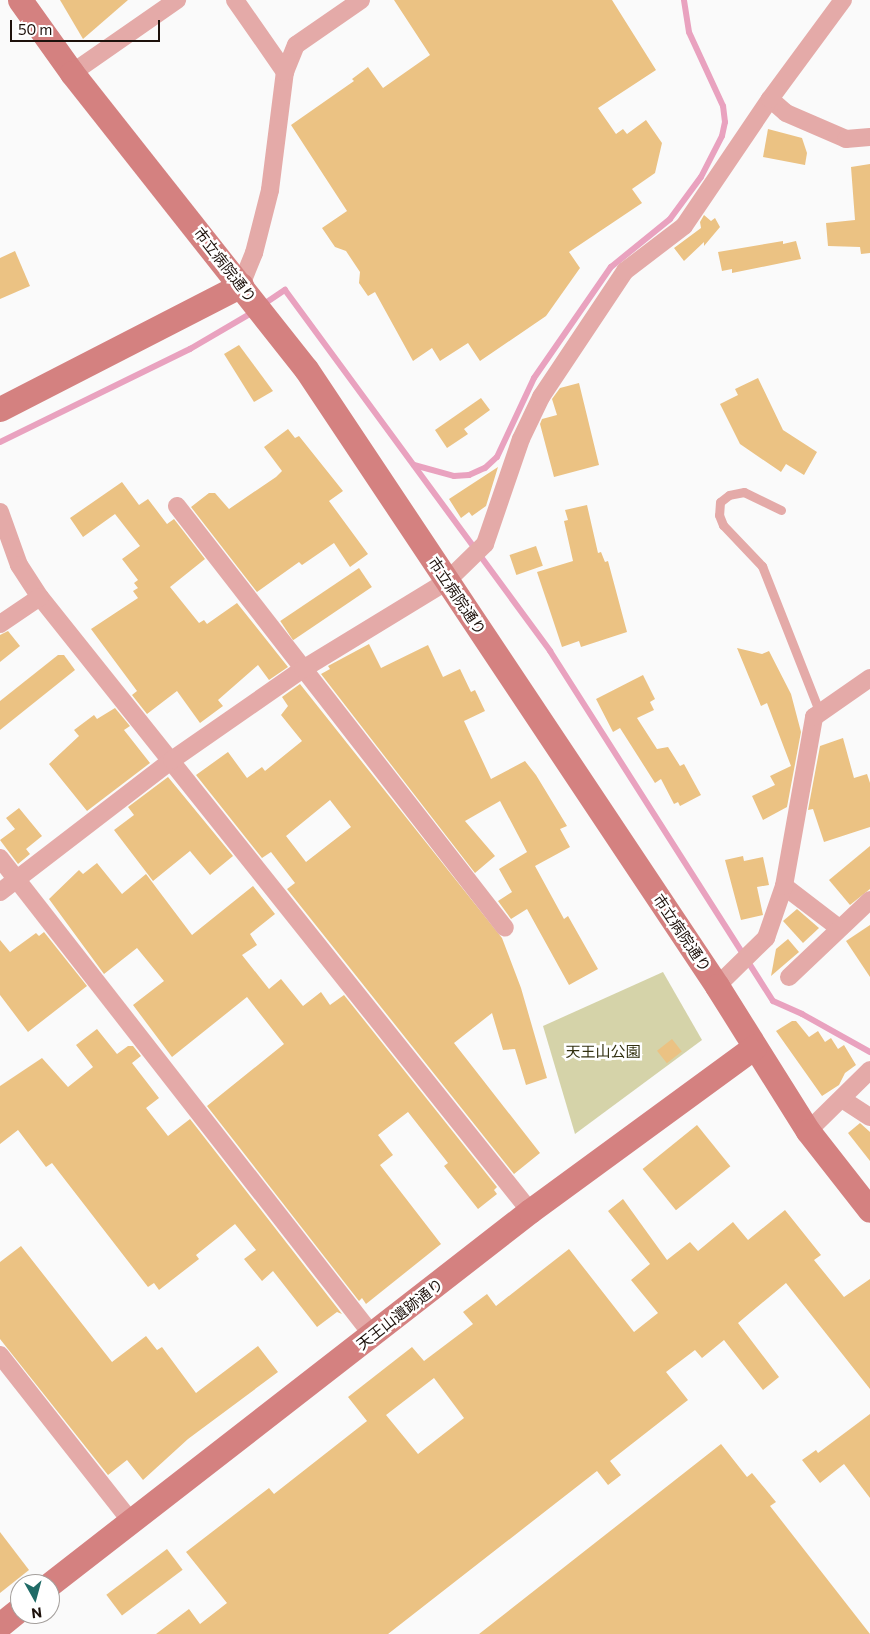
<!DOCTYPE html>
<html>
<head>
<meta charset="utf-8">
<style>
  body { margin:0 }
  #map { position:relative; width:870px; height:1634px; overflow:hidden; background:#fafafa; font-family:Commissioner,"Noto Sans JP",sans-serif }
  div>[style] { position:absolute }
  .green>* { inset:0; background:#d5d3a9 }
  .stream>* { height:6px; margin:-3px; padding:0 3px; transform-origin:3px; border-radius:3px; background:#e9a2bf }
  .building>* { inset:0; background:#ebc283; transform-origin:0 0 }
  .lane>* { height:9px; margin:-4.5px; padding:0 4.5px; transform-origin:4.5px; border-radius:4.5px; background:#e4aaa8 }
  .street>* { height:18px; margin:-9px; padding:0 9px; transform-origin:9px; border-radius:9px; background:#e4aaa8 }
  .secondary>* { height:25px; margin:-12.5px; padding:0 12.5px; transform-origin:12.5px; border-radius:12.5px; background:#d48180 }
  span { translate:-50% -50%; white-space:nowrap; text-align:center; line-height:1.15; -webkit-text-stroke:5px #fff; paint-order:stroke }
  .street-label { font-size:15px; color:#1d110b }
  .park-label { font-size:15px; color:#323010 }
  .north { position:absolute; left:10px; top:1574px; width:50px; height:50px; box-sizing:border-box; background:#fff; border:1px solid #a5a09d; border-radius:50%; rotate:173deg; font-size:14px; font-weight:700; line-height:20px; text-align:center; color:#1d110b }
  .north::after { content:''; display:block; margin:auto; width:18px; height:22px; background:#206b67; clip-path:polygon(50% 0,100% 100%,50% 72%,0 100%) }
  .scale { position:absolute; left:10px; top:20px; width:150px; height:22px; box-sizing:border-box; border:2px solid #1d110b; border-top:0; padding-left:6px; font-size:15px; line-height:18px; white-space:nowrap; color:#1d110b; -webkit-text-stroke:4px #fff; paint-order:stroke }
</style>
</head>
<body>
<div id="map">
  <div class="green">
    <div style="clip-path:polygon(663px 972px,702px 1040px,575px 1134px,543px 1026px)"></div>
  </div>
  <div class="stream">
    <div style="left:261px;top:306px;width:29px;rotate:-34deg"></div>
    <div style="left:285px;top:290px;width:448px;rotate:53.7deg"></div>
    <div style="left:550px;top:651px;width:415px;rotate:57.5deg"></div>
    <div style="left:773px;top:1001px;width:32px;rotate:24deg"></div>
    <div style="left:802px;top:1014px;width:78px;rotate:29.2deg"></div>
    <div style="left:0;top:442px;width:212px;rotate:-26.1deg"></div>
    <div style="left:190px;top:349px;width:73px;rotate:-30.4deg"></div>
    <div style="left:414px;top:465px;width:41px;rotate:15.4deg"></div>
    <div style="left:454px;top:476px;width:15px;rotate:-4deg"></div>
    <div style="left:469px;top:475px;width:17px;rotate:-24deg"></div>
    <div style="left:485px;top:468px;width:16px;rotate:-43deg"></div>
    <div style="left:497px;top:457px;width:87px;rotate:-64.9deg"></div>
    <div style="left:534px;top:378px;width:135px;rotate:-55.3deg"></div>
    <div style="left:611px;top:267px;width:76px;rotate:-39.1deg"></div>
    <div style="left:670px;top:219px;width:52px;rotate:-53.6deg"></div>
    <div style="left:701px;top:177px;width:46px;rotate:-62.9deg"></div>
    <div style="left:722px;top:136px;width:14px;rotate:-78deg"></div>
    <div style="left:725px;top:122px;width:16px;rotate:-97deg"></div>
    <div style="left:723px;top:106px;width:81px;rotate:-114.7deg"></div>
    <div style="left:689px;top:32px;width:32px;rotate:-99deg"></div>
  </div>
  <div class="building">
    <div style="clip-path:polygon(60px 0,128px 0,83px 39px)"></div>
    <div style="clip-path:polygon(394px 0,612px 0,656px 70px,598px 108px,616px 134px,623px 129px,627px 134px,646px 120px,662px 143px,655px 173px,632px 189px,642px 203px,569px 252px,580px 268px,546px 316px,480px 361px,468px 343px,440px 361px,432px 348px,413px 361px,375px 292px,368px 296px,359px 283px,360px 272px,346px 251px,335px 247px,322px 228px,347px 211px,291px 125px,354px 81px,352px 79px,368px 67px,383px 88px,430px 55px)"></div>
    <div style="clip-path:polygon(768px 129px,802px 138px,807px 153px,805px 165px,763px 157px)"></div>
    <div style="clip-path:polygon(870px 164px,870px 253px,861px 254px,860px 247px,828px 246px,826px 223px,855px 220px,851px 167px)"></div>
    <div style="clip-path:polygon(704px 215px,711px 221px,715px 218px,720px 227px,704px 246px,704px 242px,684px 261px,674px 248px,701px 228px,700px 222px)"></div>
    <div style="clip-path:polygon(783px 241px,783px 244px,796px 241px,801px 259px,732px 273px,732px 269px,722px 271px,718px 252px)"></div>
    <div style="clip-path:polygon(15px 251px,30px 286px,0 299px,0 258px)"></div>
    <div style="clip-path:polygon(239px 345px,273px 391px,254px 402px,224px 354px)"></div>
    <div style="clip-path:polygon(758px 378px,783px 430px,817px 452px,804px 475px,786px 464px,781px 472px,740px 444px,720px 404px,738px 395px,735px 389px)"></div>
    <div style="clip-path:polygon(579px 383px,599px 465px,554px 477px,540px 424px,542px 419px,557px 415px,552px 399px,560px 388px)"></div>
    <div style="clip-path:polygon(481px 398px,490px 410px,464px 429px,468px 434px,447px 448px,435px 430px)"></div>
    <div style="clip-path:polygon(288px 429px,295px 438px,299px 436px,343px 491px,329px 501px,368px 554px,350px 567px,334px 543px,302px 565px,299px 562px,257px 592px,191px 507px,209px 493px,215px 493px,229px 509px,276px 477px,282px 471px,264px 447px)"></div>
    <div style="clip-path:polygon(498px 467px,486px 506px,472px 516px,469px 512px,461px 518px,449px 499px)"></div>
    <div style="clip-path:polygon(122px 482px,139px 505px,148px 499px,167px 524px,174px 519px,205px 559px,170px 587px,199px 623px,204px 620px,207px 624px,237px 603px,288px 667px,269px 680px,258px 665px,218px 700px,223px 706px,200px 723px,177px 691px,147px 714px,132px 695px,137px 691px,91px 629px,138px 598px,133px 591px,138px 588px,134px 583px,138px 580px,122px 559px,140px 546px,115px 514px,83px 537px,70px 518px)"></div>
    <div style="clip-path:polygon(587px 505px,598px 553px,601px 552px,605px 562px,608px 561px,627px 632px,581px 647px,579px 641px,562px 647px,537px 572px,573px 561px,564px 521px,568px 520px,565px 510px)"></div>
    <div style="left:536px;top:546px;width:21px;height:28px;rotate:71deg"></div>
    <div style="left:359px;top:568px;width:23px;height:95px;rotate:56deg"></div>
    <div style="clip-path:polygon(8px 631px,20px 646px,0 662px,0 635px)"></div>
    <div style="clip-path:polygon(369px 644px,381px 668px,428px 645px,443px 677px,460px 669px,471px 692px,475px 690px,485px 711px,464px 721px,491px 779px,525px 761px,536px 775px,567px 826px,560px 829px,570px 847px,535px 866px,564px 919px,568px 916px,598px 969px,569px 985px,527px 909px,511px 919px,498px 901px,512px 892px,499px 869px,527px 852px,500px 801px,465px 821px,495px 856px,475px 873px,321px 674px,330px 669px,328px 666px)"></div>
    <div style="clip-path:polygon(737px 648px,762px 654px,769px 651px,791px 694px,801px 732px,787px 807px,763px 820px,752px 796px,775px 785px,770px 776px,791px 766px,767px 703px,761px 706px)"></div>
    <div style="clip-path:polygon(58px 655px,64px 655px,75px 670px,0 730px,0 701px)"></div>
    <div style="clip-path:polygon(643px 675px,655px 699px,650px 702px,654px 710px,637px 718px,657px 749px,668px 747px,680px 766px,684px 764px,701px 795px,680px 806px,678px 802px,674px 804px,661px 779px,655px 783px,620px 728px,613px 732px,596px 699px)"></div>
    <div style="clip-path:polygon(evenodd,300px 684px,502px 938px,521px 988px,547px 1078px,526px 1085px,515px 1049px,503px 1050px,492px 1013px,454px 1043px,540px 1153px,514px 1174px,287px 889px,295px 883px,271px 852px,262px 858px,196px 775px,228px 752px,247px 778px,262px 767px,265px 771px,302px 741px,281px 715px,288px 706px,282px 697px,300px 684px,330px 800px,351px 827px,306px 862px,286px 836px,330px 800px)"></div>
    <div style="clip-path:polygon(115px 708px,130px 726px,124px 730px,150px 763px,87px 811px,49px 764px,79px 736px,74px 730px,94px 715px,97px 719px)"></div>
    <div style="clip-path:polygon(843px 738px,854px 778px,867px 774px,870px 783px,870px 827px,824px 842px,813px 809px,808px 810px,820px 746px)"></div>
    <div style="clip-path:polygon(168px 777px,233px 856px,210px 875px,190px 851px,153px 881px,114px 830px,134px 815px,128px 807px)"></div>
    <div style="clip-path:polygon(19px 808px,42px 836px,26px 849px,30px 854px,18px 864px,0 840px,15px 829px,6px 818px)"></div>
    <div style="clip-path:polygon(870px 846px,870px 889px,850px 905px,829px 880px)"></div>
    <div style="clip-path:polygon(743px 856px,744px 861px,763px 857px,769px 885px,757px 887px,763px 915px,741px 920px,725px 860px)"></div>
    <div style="clip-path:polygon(97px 863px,122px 894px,146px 874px,192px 935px,253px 886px,275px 914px,250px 934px,257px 945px,242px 955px,269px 989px,281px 979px,303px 1006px,321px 992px,330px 1005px,344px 995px,497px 1187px,494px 1190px,497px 1194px,478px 1209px,444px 1166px,448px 1163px,408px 1112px,378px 1135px,393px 1155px,380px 1165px,441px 1244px,366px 1304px,362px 1298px,359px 1301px,207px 1106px,284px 1044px,247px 997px,172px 1057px,133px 1005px,164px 981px,137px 948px,104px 974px,49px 899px,79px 870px,83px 874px)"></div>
    <div style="clip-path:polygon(797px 909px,819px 928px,803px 943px,783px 921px)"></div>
    <div style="clip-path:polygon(870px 925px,870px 977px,846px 941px)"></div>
    <div style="clip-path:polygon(44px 932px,87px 986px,28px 1032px,0 995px,0 940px,10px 952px,36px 933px,39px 936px)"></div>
    <div style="clip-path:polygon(788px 939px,799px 952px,771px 976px,776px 949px)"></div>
    <div style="clip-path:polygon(792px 1021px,796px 1021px,809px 1037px,818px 1031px,825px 1042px,831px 1038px,838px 1049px,844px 1045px,856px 1065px,845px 1073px,839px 1085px,822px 1096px,776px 1031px)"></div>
    <div style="clip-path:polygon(97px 1029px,117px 1054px,128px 1046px,133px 1046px,141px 1056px,132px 1063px,159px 1098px,146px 1108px,168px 1136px,190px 1119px,342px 1314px,337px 1312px,317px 1327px,273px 1271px,262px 1281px,244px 1259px,256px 1250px,235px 1224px,196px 1255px,199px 1259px,159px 1290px,154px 1283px,148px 1287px,52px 1163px,46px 1167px,18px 1130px,0 1144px,0 1086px,42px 1058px,68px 1087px,93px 1067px,76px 1045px)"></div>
    <div style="left:672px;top:1039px;width:16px;height:19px;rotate:52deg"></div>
    <div style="clip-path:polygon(860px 1123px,870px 1132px,870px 1161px,848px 1133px)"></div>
    <div style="left:697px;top:1125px;width:53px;height:70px;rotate:51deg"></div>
    <div style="clip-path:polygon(evenodd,623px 1199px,667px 1260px,690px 1242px,698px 1251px,733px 1222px,748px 1240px,785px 1210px,821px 1255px,814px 1260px,844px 1297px,870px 1279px,870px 1389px,786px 1283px,738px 1323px,779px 1377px,763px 1390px,724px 1340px,702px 1358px,695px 1350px,666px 1372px,688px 1400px,610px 1461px,621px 1475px,608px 1485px,597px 1471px,388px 1634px,156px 1634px,189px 1609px,200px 1624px,227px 1603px,186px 1552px,269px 1488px,274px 1494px,367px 1421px,348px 1397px,412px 1347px,424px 1361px,473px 1324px,463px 1312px,487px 1294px,496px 1306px,569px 1249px,634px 1332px,658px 1313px,631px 1280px,650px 1264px,608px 1211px,623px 1199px,434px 1378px,464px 1418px,418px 1454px,386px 1415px,434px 1378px)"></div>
    <div style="clip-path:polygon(21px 1246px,112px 1362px,146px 1336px,157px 1350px,162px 1347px,196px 1393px,258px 1346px,278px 1372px,188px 1439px,143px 1480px,127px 1460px,108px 1475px,0 1339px,0 1262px)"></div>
    <div style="clip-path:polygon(870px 1414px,870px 1498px,844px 1464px,820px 1483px,802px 1460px,816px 1450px,818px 1453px)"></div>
    <div style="clip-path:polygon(721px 1444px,747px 1477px,752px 1473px,776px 1502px,770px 1506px,870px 1634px,479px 1634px)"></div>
    <div style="clip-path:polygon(0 1532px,29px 1570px,0 1593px)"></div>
    <div style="left:167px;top:1549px;width:26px;height:76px;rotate:53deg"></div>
  </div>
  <div class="lane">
    <div style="left:781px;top:510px;width:41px;rotate:-154.1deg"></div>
    <div style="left:744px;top:492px;width:15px;rotate:169deg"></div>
    <div style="left:729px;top:495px;width:11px;rotate:142deg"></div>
    <div style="left:720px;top:502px;width:13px;rotate:94deg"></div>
    <div style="left:719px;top:515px;width:11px;rotate:68deg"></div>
    <div style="left:723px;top:525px;width:57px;rotate:46.4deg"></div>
    <div style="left:762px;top:566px;width:158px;rotate:68.5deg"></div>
  </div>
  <div class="street">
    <div style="left:235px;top:0;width:88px;rotate:55.2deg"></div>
    <div style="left:72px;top:73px;width:128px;rotate:-34.8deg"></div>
    <div style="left:770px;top:99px;width:21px;rotate:41deg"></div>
    <div style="left:786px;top:113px;width:65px;rotate:23.4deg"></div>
    <div style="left:846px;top:139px;width:24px;rotate:-5deg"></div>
    <div style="left:241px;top:285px;width:35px;rotate:-68deg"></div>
    <div style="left:254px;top:253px;width:65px;rotate:-75.7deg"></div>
    <div style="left:270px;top:190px;width:119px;rotate:-82.8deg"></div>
    <div style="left:285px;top:72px;width:29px;rotate:-68deg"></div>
    <div style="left:296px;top:45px;width:79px;rotate:-34.7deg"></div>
    <div style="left:177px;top:506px;width:534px;rotate:52.14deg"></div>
    <div style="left:0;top:512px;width:56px;rotate:70.3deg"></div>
    <div style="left:19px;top:565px;width:38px;rotate:57deg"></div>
    <div style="left:40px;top:597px;width:786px;rotate:51.41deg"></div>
    <div style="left:0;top:624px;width:48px;rotate:-34deg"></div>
    <div style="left:0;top:858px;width:606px;rotate:52.03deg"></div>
    <div style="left:784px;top:886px;width:69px;rotate:37.4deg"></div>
    <div style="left:0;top:892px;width:217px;rotate:-37.5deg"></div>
    <div style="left:172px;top:760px;width:160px;rotate:-34.8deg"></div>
    <div style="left:303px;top:669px;width:169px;rotate:-31.4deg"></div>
    <div style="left:447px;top:581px;width:53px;rotate:-44.2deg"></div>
    <div style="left:485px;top:544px;width:111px;rotate:-71.1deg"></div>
    <div style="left:521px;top:439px;width:47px;rotate:-64.5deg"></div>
    <div style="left:541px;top:397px;width:151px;rotate:-56.3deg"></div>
    <div style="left:625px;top:271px;width:74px;rotate:-37.3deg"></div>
    <div style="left:684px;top:226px;width:153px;rotate:-55.9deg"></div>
    <div style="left:770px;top:99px;width:123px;rotate:-53.6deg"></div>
    <div style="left:789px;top:977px;width:112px;rotate:-43.5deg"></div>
    <div style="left:717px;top:986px;width:69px;rotate:-44.4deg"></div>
    <div style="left:766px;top:938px;width:55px;rotate:-70.9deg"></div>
    <div style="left:784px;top:886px;width:172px;rotate:-79.9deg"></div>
    <div style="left:814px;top:717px;width:68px;rotate:-34.9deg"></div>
    <div style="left:842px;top:1099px;width:33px;rotate:33deg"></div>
    <div style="left:808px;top:1131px;width:87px;rotate:-44.5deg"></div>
    <div style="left:0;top:1355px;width:210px;rotate:51.8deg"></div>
  </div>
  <div class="secondary">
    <div style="left:20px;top:0;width:90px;rotate:54.5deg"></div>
    <div style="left:72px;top:73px;width:377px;rotate:51.7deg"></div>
    <div style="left:306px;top:369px;width:741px;rotate:56.33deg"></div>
    <div style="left:717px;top:986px;width:171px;rotate:57.9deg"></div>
    <div style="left:808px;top:1131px;width:100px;rotate:51.9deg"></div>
    <div style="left:0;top:409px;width:271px;rotate:-27.2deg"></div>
    <div style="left:50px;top:1584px;width:608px;rotate:-37.85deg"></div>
    <div style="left:530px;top:1211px;width:278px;rotate:-36.2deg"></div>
    <div style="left:0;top:1625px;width:26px;rotate:-39deg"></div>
  </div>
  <div class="street-label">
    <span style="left:225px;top:265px;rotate:52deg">市立病院通り</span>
    <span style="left:457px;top:596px;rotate:56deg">市立病院通り</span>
    <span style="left:682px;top:933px;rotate:56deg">市立病院通り</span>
    <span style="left:400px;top:1314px;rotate:-38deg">天王山遺跡通り</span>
  </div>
  <div class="park-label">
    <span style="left:603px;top:1052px">天王山公園</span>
  </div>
  <div class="north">N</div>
  <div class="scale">50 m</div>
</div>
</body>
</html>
